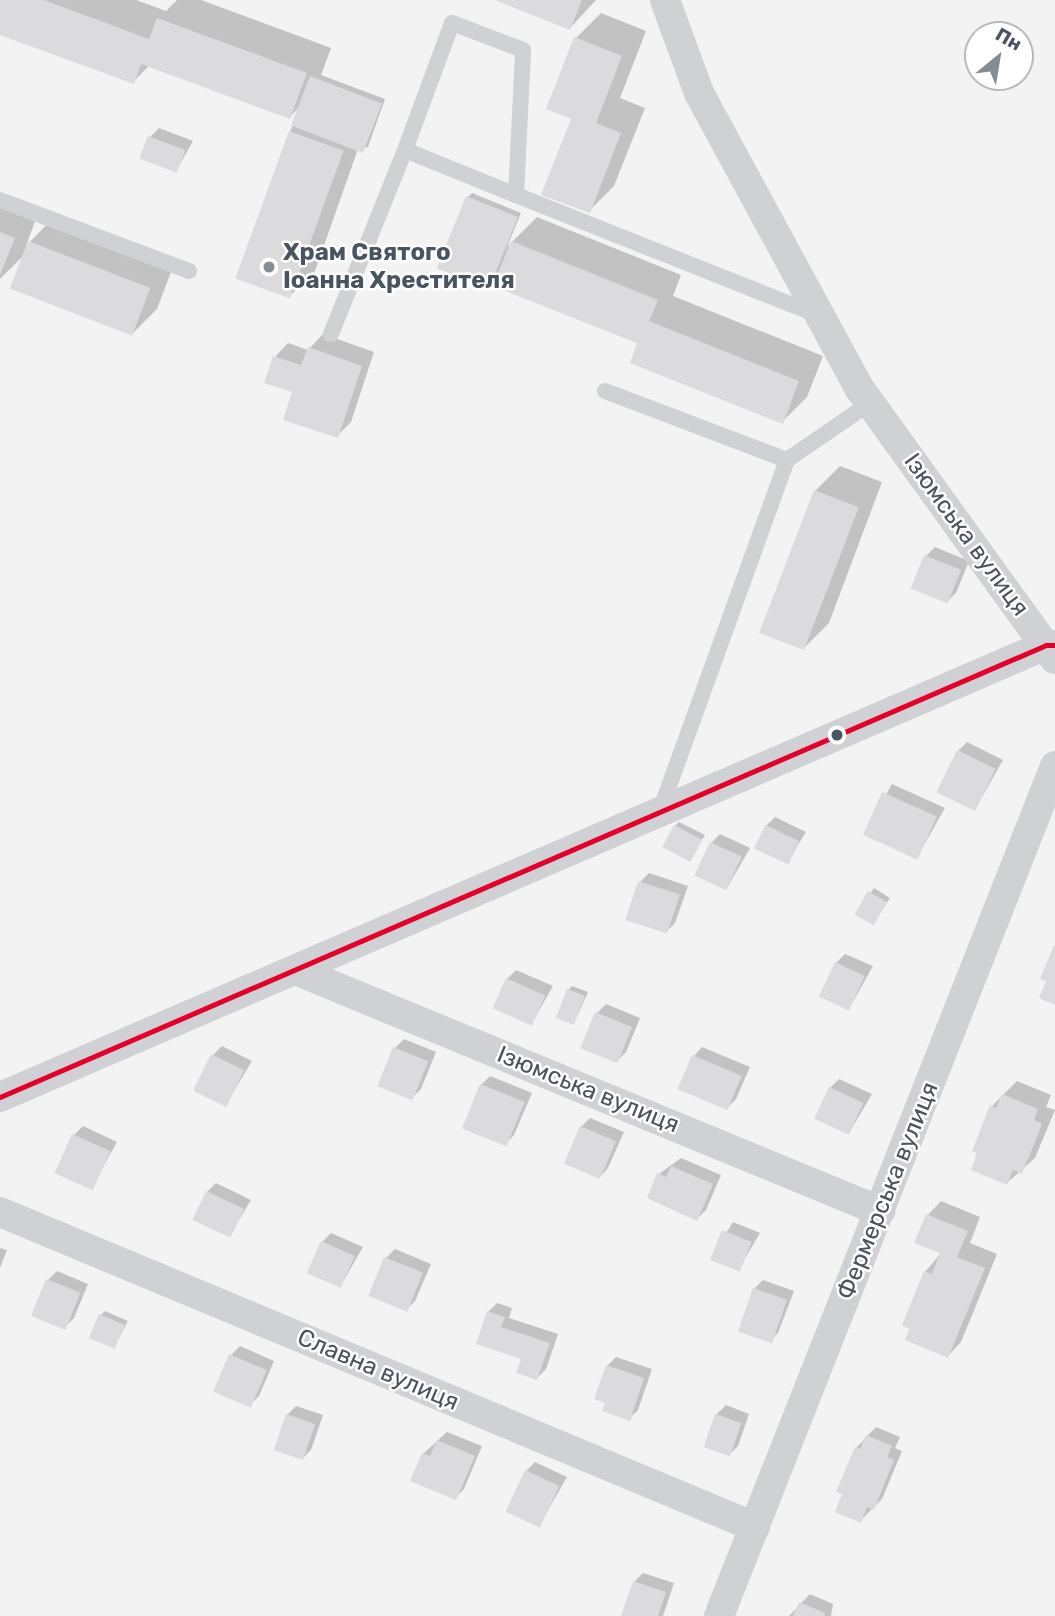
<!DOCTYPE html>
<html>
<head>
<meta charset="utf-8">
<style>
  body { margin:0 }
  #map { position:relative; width:1055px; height:1616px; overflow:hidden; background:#f4f3f3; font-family:Rubik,sans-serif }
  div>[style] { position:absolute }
  .shadow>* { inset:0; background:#0003 }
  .building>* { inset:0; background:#dbdbdd; transform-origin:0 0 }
  .service>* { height:16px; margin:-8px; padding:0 8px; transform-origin:8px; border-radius:8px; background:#cfd1d4 }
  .minor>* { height:30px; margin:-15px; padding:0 15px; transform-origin:15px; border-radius:15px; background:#cfd1d4 }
  .bus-1>* { height:5px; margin:-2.5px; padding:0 2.5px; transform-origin:2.5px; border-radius:2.5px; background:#e4002b }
  .dots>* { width:19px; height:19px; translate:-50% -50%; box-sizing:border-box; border:4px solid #fff; border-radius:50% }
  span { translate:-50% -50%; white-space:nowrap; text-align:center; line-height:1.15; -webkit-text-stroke:5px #fff; paint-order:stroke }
  .poi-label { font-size:24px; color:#495461; font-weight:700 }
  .left { translate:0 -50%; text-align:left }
  .street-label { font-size:24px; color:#495461 }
  .north { position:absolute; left:964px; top:21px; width:70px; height:70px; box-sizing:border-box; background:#fff; border:2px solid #b6bbc0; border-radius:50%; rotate:30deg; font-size:19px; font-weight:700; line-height:28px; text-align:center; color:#495461 }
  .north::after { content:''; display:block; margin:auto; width:24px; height:32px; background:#858c94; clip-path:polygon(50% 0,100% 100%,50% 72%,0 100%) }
</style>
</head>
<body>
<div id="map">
  <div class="shadow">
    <div style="clip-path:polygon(0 0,136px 0,166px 11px,177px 0,201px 0,331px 48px,321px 75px,385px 99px,368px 147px,358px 149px,315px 271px,290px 296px,290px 132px,301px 105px,290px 117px,150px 65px,133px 82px,0 33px)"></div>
    <div style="clip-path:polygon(500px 0,596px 0,570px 28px)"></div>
    <div style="clip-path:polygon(601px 13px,646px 31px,620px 98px,645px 108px,614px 186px,589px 211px,573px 118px,576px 38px)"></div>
    <div style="clip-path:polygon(159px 128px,193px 141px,176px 171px,150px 137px)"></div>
    <div style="clip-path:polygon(472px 193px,521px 213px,507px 247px,537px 217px,681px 275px,673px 296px,823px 356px,807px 397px,782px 422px,640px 342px,492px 284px,489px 288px,468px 197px)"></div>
    <div style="clip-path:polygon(0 198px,38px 213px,26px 246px,54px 217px,174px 264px,157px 309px,132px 334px,24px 255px,0 279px)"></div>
    <div style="clip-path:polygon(323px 334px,374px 352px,351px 422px,337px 436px,295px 391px,275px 357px,288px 343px,308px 350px)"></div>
    <div style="clip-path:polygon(840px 466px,882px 482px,829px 623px,804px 648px,815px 491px)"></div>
    <div style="clip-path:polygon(935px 547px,969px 561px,956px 593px,947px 602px,926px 556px)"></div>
    <div style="clip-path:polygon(967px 742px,1003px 760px,975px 809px,958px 751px)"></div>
    <div style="clip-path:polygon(892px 784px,945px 808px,916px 859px,864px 834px)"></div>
    <div style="clip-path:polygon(775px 817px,806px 832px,787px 863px,766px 826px)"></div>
    <div style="clip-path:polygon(679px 822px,705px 835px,690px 859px,675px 826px)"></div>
    <div style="clip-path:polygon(720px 834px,750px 848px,727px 888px,711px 843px)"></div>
    <div style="clip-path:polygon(649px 873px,688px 886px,675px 923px,666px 932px,640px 882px)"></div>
    <div style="clip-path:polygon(874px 888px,890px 898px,876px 920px,856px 913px)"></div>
    <div style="clip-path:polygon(845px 954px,873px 966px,849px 1009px,836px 963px)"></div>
    <div style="clip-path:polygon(516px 970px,553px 986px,532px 1023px,507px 979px)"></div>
    <div style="clip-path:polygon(572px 986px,588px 992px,574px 1023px,568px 990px)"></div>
    <div style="clip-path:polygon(606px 1004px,640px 1018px,626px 1052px,617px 1061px,597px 1013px)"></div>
    <div style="clip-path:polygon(404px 1039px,436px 1052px,421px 1089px,412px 1098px,395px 1048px)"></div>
    <div style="clip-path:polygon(222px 1046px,252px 1061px,226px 1104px,213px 1055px)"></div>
    <div style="clip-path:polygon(702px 1047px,750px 1067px,736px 1099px,727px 1108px,680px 1088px,694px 1056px)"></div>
    <div style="clip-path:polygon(490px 1076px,532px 1093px,514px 1135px,505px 1144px,481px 1085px)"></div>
    <div style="clip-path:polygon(839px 1079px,872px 1094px,849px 1133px,830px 1088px)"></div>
    <div style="clip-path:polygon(1017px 1081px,1051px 1095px,1046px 1107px,1055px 1110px,1035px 1158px,1007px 1183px,992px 1106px)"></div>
    <div style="clip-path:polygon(590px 1118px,624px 1132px,608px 1168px,600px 1177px,581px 1127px)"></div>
    <div style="clip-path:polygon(83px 1126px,117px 1142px,91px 1188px,74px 1135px)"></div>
    <div style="clip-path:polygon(681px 1158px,721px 1175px,706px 1210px,697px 1219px,659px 1174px)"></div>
    <div style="clip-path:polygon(216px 1183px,251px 1200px,230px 1235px,207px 1192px)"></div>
    <div style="clip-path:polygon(941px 1201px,980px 1217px,970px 1243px,997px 1254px,961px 1342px,948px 1356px,925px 1272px,942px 1252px,928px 1215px)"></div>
    <div style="clip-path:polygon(733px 1222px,760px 1233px,738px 1270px,711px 1258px)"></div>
    <div style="clip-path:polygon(331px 1233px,363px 1247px,340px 1287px,322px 1242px)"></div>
    <div style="clip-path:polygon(0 1248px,7px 1250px,0 1268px)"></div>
    <div style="clip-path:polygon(395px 1249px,431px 1264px,415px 1301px,406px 1310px,386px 1258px)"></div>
    <div style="clip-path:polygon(57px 1271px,88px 1284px,74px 1318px,65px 1327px,48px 1280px)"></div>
    <div style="clip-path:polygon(763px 1280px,794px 1291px,778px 1333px,769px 1342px,754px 1289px)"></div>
    <div style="clip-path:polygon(497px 1303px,512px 1308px,509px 1318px,558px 1334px,546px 1369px,537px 1378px,488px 1312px)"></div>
    <div style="clip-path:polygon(105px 1311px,128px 1321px,114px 1347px,101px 1315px)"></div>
    <div style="clip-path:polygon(240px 1346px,274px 1361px,259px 1396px,250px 1405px,231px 1355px)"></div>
    <div style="clip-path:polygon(616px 1357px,652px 1369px,638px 1410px,629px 1419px,607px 1402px,607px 1366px)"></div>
    <div style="clip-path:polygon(726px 1405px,749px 1414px,738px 1446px,729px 1455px,705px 1446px,717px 1414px)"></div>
    <div style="clip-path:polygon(296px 1406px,323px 1415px,311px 1450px,302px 1459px,287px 1415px)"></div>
    <div style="clip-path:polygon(876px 1427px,900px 1437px,895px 1448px,902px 1451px,882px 1499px,860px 1521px,856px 1448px)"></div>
    <div style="clip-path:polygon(447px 1432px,482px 1446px,464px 1489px,455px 1498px,423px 1454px)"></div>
    <div style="clip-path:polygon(535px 1462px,567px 1477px,539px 1526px,526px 1471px)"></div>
    <div style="clip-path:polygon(643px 1573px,674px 1583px,663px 1616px,623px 1616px,634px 1582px)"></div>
    <div style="clip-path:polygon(810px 1594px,833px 1604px,831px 1616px,789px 1616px)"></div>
  </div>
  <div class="building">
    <div style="clip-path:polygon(0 0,44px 0,149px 39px,157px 18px,307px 73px,290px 119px,141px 64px,134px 84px,0 35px)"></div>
    <div style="clip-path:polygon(495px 0,582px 0,570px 30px)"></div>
    <div style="clip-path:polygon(574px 37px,622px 56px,596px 123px,621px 133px,590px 213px,541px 195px,571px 119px,546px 109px)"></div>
    <div style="left:310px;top:76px;width:77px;height:53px;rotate:21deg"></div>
    <div style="left:289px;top:131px;width:58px;height:157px;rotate:20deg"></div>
    <div style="left:148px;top:136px;width:40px;height:24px;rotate:21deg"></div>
    <div style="left:466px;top:196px;width:56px;height:78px;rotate:22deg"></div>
    <div style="clip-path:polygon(0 232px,15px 238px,0 275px)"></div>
    <div style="left:28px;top:241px;width:131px;height:51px;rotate:21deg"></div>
    <div style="clip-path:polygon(511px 241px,658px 300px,649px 321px,799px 381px,783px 424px,630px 363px,637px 343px,493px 286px)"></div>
    <div style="clip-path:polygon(308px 347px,362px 366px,338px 438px,283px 420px,292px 392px,264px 383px,273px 356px,301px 365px)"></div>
    <div style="left:814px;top:490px;width:48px;height:153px;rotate:21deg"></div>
    <div style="left:924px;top:555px;width:40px;height:36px;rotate:22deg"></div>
    <div style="left:957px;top:750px;width:43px;height:47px;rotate:26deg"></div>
    <div style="left:882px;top:792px;width:60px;height:47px;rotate:24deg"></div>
    <div style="left:674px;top:825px;width:32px;height:25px;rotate:28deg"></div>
    <div style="left:765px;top:825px;width:38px;height:26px;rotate:25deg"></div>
    <div style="left:710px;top:842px;width:35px;height:37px;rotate:25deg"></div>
    <div style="left:638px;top:881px;width:44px;height:41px;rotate:18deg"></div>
    <div style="left:868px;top:891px;width:22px;height:27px;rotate:30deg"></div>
    <div style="clip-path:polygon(1055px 943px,1055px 1005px,1039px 998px,1046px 981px,1040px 979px)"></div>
    <div style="left:835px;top:962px;width:33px;height:38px;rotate:25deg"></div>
    <div style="left:506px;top:978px;width:43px;height:33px;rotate:24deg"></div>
    <div style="left:567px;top:989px;width:19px;height:31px;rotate:21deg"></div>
    <div style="left:595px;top:1012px;width:40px;height:39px;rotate:22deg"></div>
    <div style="left:393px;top:1047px;width:38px;height:42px;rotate:22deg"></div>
    <div style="left:211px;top:1054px;width:37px;height:41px;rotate:26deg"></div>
    <div style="left:692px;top:1055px;width:54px;height:37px;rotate:23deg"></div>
    <div style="left:480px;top:1084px;width:48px;height:48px;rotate:22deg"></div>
    <div style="left:829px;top:1087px;width:38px;height:35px;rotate:25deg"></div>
    <div style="clip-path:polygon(1002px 1094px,1038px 1109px,1034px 1120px,1042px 1124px,1022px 1174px,1013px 1170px,1007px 1185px,971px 1170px,977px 1153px,972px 1151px,990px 1105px,996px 1108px)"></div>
    <div style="left:580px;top:1126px;width:39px;height:41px;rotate:23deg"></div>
    <div style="left:72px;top:1134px;width:42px;height:43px;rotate:24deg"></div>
    <div style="clip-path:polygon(671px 1166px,713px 1184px,697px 1221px,647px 1198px,657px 1173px,666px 1177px)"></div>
    <div style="left:206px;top:1191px;width:42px;height:32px;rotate:25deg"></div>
    <div style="clip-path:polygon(926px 1214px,968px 1231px,957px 1257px,985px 1268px,948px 1358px,905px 1340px,909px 1329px,902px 1325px,924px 1271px,932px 1274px,940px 1253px,914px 1243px)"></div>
    <div style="left:722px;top:1230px;width:32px;height:32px;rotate:22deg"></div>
    <div style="left:321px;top:1241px;width:37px;height:35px;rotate:24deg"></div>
    <div style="left:384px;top:1257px;width:42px;height:42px;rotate:22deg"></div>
    <div style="left:46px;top:1279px;width:37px;height:40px;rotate:22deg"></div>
    <div style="left:753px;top:1288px;width:36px;height:46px;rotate:19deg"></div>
    <div style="clip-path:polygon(487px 1311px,505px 1317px,501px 1327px,550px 1343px,537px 1380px,516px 1373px,521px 1359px,476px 1344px)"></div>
    <div style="left:99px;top:1314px;width:28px;height:26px;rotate:23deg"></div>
    <div style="left:229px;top:1354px;width:41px;height:41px;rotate:23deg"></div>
    <div style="clip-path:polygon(606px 1365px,644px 1378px,630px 1421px,602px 1411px,605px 1403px,594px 1399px)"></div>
    <div style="left:286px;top:1414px;width:31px;height:38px;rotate:19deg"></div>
    <div style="left:715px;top:1414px;width:28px;height:35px;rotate:19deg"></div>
    <div style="clip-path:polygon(866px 1435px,892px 1446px,887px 1457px,894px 1460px,874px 1510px,867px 1507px,861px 1523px,835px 1512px,842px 1494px,836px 1492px,855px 1447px,860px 1449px)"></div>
    <div style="clip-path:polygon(437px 1440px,475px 1456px,456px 1500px,410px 1481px,422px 1453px,430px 1456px)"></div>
    <div style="left:525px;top:1470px;width:38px;height:46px;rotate:25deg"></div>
    <div style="clip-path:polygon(633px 1581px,666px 1592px,658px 1616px,621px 1616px)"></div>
    <div style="clip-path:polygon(799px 1602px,825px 1613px,824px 1616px,793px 1616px)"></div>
  </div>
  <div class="service">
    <div style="left:516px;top:195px;width:145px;rotate:-87.2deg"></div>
    <div style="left:523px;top:50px;width:76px;rotate:-159.2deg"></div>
    <div style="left:452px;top:23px;width:135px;rotate:110.3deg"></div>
    <div style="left:405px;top:150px;width:120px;rotate:22.1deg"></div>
    <div style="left:516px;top:195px;width:325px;rotate:21.7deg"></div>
    <div style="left:0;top:200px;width:202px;rotate:20.6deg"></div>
    <div style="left:331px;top:334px;width:198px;rotate:-68.1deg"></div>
    <div style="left:605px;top:391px;width:195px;rotate:20.8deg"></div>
    <div style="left:787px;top:460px;width:373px;rotate:109.9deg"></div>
    <div style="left:787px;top:460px;width:101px;rotate:-34.5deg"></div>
  </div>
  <div class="minor">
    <div style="left:665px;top:0;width:99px;rotate:69.9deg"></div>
    <div style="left:699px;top:93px;width:337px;rotate:61.5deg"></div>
    <div style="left:860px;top:389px;width:333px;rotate:54.2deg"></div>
    <div style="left:295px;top:970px;width:633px;rotate:22.39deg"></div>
    <div style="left:0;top:1097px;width:1139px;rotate:-23.37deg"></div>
    <div style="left:1046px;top:645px;width:9px"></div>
    <div style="left:0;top:1212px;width:818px;rotate:22.65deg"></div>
    <div style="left:719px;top:1616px;width:914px;rotate:-68.43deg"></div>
  </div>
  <div class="bus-1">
    <div style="left:0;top:1097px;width:1139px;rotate:-23.37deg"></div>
    <div style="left:1046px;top:645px;width:9px"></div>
  </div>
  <div class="dots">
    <div style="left:269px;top:267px;background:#858c94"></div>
    <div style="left:837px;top:735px;background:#495461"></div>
  </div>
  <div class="poi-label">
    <span class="left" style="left:283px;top:267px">Храм Святого<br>Іоанна Хрестителя</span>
  </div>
  <div class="street-label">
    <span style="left:966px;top:535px;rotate:54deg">Ізюмська вулиця</span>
    <span style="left:588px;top:1090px;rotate:22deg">Ізюмська вулиця</span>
    <span style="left:888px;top:1191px;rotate:-68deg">Фермерська вулиця</span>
    <span style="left:378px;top:1370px;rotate:23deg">Славна вулиця</span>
  </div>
  <div class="north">Пн</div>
</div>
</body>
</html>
